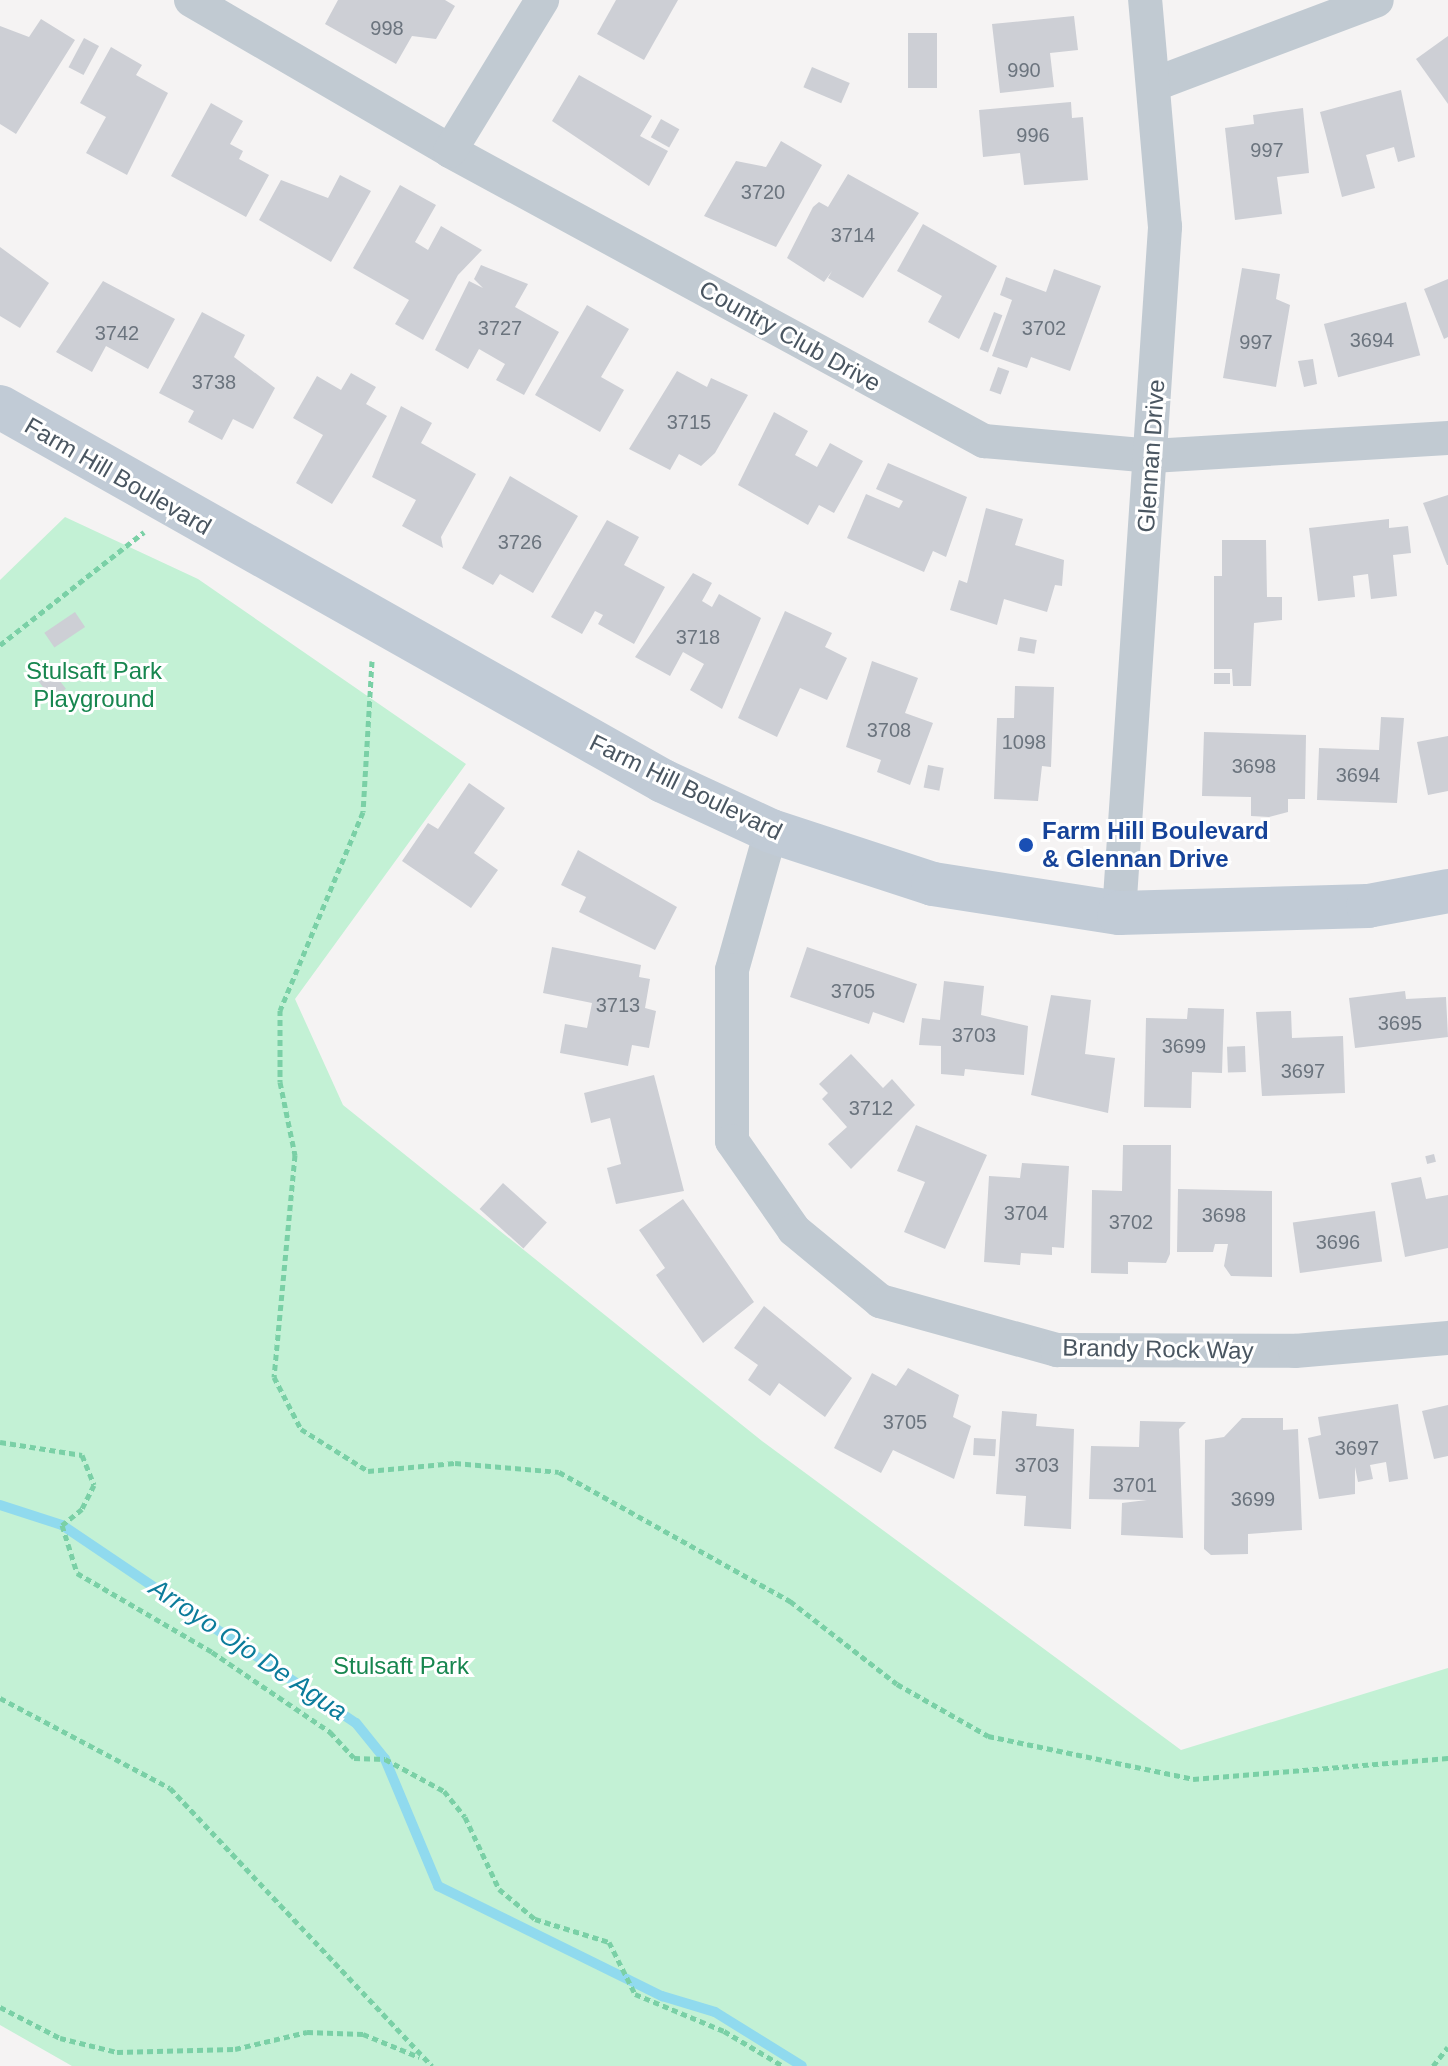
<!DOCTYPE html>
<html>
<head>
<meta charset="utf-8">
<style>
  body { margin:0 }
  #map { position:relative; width:1448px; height:2066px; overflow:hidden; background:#f5f3f3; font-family:Arial,sans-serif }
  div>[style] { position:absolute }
  .green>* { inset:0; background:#c3f1d5 }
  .stream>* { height:10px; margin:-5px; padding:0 5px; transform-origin:5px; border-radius:5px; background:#90daee }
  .building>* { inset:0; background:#cdcfd5; transform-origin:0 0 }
  .path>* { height:5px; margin-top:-2.5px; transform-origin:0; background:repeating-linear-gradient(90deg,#7ad0a6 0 6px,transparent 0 10px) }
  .street>* { height:34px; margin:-17px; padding:0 17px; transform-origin:17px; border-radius:17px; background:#c1cad2 }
  .secondary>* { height:44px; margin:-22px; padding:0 22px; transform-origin:22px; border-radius:22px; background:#c1cbd6 }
  .dots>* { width:22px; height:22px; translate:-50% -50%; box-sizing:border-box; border:4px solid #fff; border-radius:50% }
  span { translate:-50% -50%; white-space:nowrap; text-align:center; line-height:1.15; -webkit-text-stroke:6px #fff; paint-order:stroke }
  .number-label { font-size:20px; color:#6b747e }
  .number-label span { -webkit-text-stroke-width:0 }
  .street-label { font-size:24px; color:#4a5661 }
  .park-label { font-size:24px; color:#17864f }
  .transit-label { font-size:24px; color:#164399; font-weight:700 }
  .left { translate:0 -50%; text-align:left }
  .water-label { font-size:26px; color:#0c7c9b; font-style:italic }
</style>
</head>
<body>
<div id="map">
  <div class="green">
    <div style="clip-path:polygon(65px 517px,198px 579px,466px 764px,295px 999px,343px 1105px,762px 1441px,1181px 1750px,1448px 1668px,1448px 2066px,72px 2066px,0 2025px,0 580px)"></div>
  </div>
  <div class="stream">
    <div style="left:0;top:1505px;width:65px;rotate:17.9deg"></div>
    <div style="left:62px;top:1525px;width:354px;rotate:34deg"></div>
    <div style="left:356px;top:1723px;width:46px;rotate:51.1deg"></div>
    <div style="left:385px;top:1759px;width:138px;rotate:67.3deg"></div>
    <div style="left:438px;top:1886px;width:250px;rotate:26.2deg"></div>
    <div style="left:662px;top:1996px;width:55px;rotate:16.8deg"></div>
    <div style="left:715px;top:2012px;width:102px;rotate:31.8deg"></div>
  </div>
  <div class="building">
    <div style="clip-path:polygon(338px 0,445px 0,455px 6px,436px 39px,412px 36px,396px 64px,325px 24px)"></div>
    <div style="clip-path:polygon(616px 0,678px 0,644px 60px,597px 34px)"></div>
    <div style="clip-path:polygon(1074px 16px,1078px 50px,1050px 53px,1054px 87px,1000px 93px,992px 24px)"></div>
    <div style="clip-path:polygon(41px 19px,75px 40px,16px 134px,0 124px,0 26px,29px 37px)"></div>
    <div style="left:908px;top:33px;width:29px;height:55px"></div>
    <div style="clip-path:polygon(1448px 36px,1448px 104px,1416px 59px)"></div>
    <div style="left:84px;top:38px;width:17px;height:33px;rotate:28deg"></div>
    <div style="clip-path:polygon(111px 47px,142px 65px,136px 75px,168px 93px,127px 175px,86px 153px,106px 117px,80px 103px)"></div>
    <div style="left:812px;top:67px;width:41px;height:22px;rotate:23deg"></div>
    <div style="clip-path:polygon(579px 75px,652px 116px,640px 136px,668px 151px,649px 186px,552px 121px)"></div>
    <div style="clip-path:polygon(1401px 90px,1415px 157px,1398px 162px,1394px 147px,1366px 155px,1375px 188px,1342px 197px,1320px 112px)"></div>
    <div style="clip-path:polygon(1071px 102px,1072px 118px,1083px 117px,1088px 180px,1024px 185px,1020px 153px,983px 157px,979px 110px)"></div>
    <div style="clip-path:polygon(211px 103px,243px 121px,230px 144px,243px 151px,239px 159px,269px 175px,246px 217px,171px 176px)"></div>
    <div style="clip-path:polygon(1303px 108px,1309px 173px,1277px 177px,1282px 214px,1235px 220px,1225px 128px,1254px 124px,1253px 115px)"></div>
    <div style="left:661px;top:119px;width:21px;height:21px;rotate:29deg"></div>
    <div style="clip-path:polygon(781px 141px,822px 165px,776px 247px,704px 216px,736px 161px,766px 167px)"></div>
    <div style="clip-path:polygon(848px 174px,919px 213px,863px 298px,828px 278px,832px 271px,824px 282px,787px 258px,813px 207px,819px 202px,828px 207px)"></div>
    <div style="clip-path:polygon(340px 175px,371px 191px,331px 262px,259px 220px,281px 180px,328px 198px)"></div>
    <div style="clip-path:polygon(400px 185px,436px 205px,415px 242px,428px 250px,441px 226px,482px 250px,458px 275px,423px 340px,395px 324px,409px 300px,353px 268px)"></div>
    <div style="clip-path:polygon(923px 224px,997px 266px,959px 339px,928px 322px,942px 296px,897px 271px)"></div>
    <div style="clip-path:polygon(0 247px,49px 283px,20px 328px,0 316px)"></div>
    <div style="clip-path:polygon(481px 265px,528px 284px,515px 307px,559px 332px,524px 395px,496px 380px,505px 364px,479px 349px,468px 369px,435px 350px,469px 281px,483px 288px,474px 279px)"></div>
    <div style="clip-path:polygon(1242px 268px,1280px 274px,1276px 299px,1290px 305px,1276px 387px,1223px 378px)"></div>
    <div style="clip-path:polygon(1054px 269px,1101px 286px,1070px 371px,1031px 357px,1027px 368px,992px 356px,1012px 300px,1000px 295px,1006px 277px,1046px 292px)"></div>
    <div style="clip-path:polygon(1448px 279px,1448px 337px,1444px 339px,1424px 289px)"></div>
    <div style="clip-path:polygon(103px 281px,175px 319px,148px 369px,106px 346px,92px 372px,56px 352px)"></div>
    <div style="left:1406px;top:302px;width:55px;height:85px;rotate:75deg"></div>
    <div style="clip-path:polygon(587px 305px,629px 329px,601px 377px,624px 390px,600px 432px,535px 395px)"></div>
    <div style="clip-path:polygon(202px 312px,245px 335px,234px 357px,275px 388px,253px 429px,233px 419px,222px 440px,188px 422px,194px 411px,159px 393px)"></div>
    <div style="left:994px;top:312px;width:9px;height:40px;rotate:21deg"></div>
    <div style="clip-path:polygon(1313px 359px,1317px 384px,1304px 387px,1298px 361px)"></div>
    <div style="left:998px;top:367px;width:12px;height:25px;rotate:20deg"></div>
    <div style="clip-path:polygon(677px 371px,707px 387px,711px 378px,748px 395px,715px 453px,701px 466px,679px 454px,670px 470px,629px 449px)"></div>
    <div style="clip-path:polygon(351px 373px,376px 387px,366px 404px,387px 416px,332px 504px,296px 483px,323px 435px,293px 418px,317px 376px,341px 390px)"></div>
    <div style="clip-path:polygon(401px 406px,432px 423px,421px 443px,476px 474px,441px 537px,443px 548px,402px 526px,416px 500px,372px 477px)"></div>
    <div style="clip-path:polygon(774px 412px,808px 431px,795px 455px,817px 467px,830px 443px,863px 461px,834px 513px,819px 505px,808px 525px,738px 485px)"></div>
    <div style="clip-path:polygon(888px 463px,967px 497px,946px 557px,933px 551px,924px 572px,847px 538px,866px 494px,899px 508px,903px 501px,876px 489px)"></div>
    <div style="clip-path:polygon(510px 476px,578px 516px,533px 593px,500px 574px,493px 585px,462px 568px)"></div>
    <div style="clip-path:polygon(1448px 495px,1448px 565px,1447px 565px,1423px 503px)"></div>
    <div style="clip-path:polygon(986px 508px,1023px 519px,1015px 545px,1064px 560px,1062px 586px,1055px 585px,1047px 612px,1004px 599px,997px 625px,950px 610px,959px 580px,967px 583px)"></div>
    <div style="clip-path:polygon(1389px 519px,1389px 528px,1408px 526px,1411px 553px,1393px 555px,1397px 596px,1371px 599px,1368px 574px,1353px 576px,1355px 597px,1318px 601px,1309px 528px)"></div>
    <div style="clip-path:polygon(607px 520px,639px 537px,624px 565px,665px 587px,634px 644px,598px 624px,603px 615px,595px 611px,582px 634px,551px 617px)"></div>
    <div style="clip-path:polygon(1222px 540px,1266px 540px,1267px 597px,1282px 597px,1282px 620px,1254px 623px,1251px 686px,1233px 686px,1232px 669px,1214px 669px,1214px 576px,1222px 576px)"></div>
    <div style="clip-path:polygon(693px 573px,712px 583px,702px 601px,712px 607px,719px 594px,761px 618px,722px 709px,690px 690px,704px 664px,683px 652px,670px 676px,635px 657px)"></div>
    <div style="clip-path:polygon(785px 611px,832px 633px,825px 647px,847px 658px,827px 700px,800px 688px,777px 737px,738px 718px)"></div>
    <div style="left:75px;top:612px;width:18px;height:37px;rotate:56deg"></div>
    <div style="left:1020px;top:637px;width:17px;height:14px;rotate:10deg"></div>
    <div style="clip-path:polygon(872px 661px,918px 678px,905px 713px,933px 723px,910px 785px,877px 772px,881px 760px,846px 747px)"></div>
    <div style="left:45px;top:662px;width:34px;height:17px;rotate:52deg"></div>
    <div style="left:1214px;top:673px;width:16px;height:11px"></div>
    <div style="clip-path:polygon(1015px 686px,1054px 687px,1051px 767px,1042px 766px,1038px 801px,994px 799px,997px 718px,1014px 718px)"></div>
    <div style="clip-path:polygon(1381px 717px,1404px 718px,1397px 803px,1317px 800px,1319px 748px,1379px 750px)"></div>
    <div style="clip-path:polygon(1204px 732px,1306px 735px,1305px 799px,1288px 799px,1288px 812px,1269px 817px,1251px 816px,1251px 797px,1202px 796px)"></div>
    <div style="clip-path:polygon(1448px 736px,1448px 791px,1428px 795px,1417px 742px)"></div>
    <div style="left:928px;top:765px;width:16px;height:23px;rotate:11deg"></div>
    <div style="clip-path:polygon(469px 783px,505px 808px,474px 853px,498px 870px,471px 908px,402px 861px,428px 823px,438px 829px)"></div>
    <div style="clip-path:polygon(578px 850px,677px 907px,655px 950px,579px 912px,586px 897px,561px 885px)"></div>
    <div style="clip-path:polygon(552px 947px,641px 965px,639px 977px,650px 979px,645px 1008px,656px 1011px,649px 1048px,632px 1045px,628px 1066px,560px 1053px,565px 1024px,587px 1028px,592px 1003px,543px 993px)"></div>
    <div style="clip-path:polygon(807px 947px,917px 984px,904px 1023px,873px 1012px,869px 1024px,790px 997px)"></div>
    <div style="clip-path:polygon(944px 981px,984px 986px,981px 1015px,1028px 1026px,1024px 1075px,965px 1069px,964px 1076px,941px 1074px,941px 1046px,919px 1045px,922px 1018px,940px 1020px)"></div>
    <div style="clip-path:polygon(1405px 991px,1406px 999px,1446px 997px,1448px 1037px,1355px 1048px,1349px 998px)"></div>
    <div style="clip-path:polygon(1051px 995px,1091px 1000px,1085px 1054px,1115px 1058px,1108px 1113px,1031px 1095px)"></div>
    <div style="clip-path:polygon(1188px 1008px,1224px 1009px,1222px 1073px,1192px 1072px,1191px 1108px,1144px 1107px,1146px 1018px,1187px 1019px)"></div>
    <div style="clip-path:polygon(1291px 1011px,1292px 1038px,1343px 1036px,1345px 1093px,1262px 1096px,1256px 1012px)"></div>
    <div style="left:1245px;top:1046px;width:26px;height:18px;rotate:88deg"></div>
    <div style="clip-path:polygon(851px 1054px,883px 1088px,892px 1079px,915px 1105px,851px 1169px,828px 1144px,847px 1127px,822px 1099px,828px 1093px,819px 1084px)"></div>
    <div style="clip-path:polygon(654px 1075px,684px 1191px,616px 1204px,607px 1168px,621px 1164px,610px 1118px,591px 1123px,584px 1093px)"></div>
    <div style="clip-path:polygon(916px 1125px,987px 1155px,945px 1249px,904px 1232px,925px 1182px,897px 1171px)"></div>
    <div style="clip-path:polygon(1123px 1145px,1171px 1145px,1170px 1254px,1166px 1263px,1128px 1262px,1128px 1274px,1091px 1273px,1092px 1190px,1122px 1191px)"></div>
    <div style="left:1434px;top:1154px;width:8px;height:9px;rotate:76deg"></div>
    <div style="clip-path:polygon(1022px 1163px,1069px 1166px,1064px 1248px,1052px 1247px,1052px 1255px,1021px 1253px,1020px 1265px,984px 1262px,989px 1176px,1020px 1178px)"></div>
    <div style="clip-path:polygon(1421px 1177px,1426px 1199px,1448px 1195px,1448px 1248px,1405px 1257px,1391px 1183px)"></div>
    <div style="left:503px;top:1183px;width:59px;height:35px;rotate:42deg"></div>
    <div style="clip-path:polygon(1178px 1189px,1272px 1191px,1272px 1277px,1231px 1276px,1224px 1266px,1228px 1244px,1215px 1244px,1213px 1252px,1177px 1252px)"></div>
    <div style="clip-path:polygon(683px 1199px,754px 1302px,703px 1343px,656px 1275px,665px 1268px,639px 1230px)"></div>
    <div style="left:1375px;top:1211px;width:51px;height:83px;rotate:82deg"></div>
    <div style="clip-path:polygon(764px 1306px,852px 1378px,825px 1417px,779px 1383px,770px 1396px,748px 1380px,758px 1365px,734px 1348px)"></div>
    <div style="clip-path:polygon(908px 1368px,959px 1395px,953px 1417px,971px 1426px,954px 1479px,893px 1450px,881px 1473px,834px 1448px,872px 1373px,896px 1386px)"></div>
    <div style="clip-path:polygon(1398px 1404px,1408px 1479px,1389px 1482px,1386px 1462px,1370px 1465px,1373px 1479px,1358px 1482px,1355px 1467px,1355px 1494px,1319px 1499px,1308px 1438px,1321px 1435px,1318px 1417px)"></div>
    <div style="clip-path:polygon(1448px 1405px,1448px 1456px,1434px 1459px,1422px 1411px)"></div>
    <div style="clip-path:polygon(1002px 1411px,1037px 1414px,1036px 1426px,1074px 1429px,1071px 1529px,1024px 1526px,1026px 1496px,996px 1494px)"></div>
    <div style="clip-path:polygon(1242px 1418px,1283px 1418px,1283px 1430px,1298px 1429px,1302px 1530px,1248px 1534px,1248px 1554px,1211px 1555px,1204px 1549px,1205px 1440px,1224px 1437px)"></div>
    <div style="clip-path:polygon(1140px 1421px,1186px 1422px,1179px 1429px,1183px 1538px,1121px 1535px,1122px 1503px,1147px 1500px,1089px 1499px,1091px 1446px,1139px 1447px)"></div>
    <div style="left:974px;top:1438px;width:22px;height:17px;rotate:3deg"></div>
  </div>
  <div class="path">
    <div style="left:0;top:645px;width:183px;rotate:-38.1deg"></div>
    <div style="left:372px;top:661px;width:151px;rotate:93.4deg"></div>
    <div style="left:363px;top:812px;width:215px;rotate:112.7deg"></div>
    <div style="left:280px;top:1010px;width:72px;rotate:90deg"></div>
    <div style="left:280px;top:1082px;width:75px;rotate:78.4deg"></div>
    <div style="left:295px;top:1155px;width:223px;rotate:95.4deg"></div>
    <div style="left:274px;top:1377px;width:59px;rotate:62.6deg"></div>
    <div style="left:301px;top:1429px;width:79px;rotate:32.1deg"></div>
    <div style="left:368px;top:1471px;width:87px;rotate:-5.3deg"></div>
    <div style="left:455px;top:1463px;width:104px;rotate:4.9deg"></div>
    <div style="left:559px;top:1472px;width:265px;rotate:29.2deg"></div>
    <div style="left:790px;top:1601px;width:135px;rotate:37.8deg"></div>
    <div style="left:897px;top:1684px;width:105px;rotate:29.7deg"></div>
    <div style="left:988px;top:1736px;width:209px;rotate:11.8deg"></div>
    <div style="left:1193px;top:1779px;width:256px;rotate:-4.7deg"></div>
    <div style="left:0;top:1442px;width:83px;rotate:9deg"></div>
    <div style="left:82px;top:1455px;width:32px;rotate:68deg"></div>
    <div style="left:94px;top:1485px;width:27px;rotate:117deg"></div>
    <div style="left:82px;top:1509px;width:26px;rotate:141deg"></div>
    <div style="left:62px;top:1525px;width:50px;rotate:72.6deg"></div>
    <div style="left:77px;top:1573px;width:156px;rotate:30.3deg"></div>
    <div style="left:212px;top:1652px;width:143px;rotate:34.1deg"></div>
    <div style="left:330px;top:1732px;width:35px;rotate:47deg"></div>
    <div style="left:354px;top:1758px;width:31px;rotate:2deg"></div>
    <div style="left:385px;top:1759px;width:67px;rotate:28.5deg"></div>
    <div style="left:444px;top:1791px;width:33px;rotate:51deg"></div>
    <div style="left:465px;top:1817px;width:80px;rotate:64.7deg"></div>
    <div style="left:499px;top:1889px;width:47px;rotate:39.8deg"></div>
    <div style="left:535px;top:1919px;width:77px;rotate:17.3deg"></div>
    <div style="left:609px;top:1942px;width:58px;rotate:63.4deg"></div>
    <div style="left:635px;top:1994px;width:96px;rotate:22.6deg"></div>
    <div style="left:724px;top:2031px;width:69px;rotate:30.7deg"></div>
    <div style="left:0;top:1698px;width:192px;rotate:27.9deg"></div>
    <div style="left:170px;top:1788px;width:382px;rotate:46.7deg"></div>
    <div style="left:0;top:2007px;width:68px;rotate:27.3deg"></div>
    <div style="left:60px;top:2038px;width:59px;rotate:13.8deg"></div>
    <div style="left:117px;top:2052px;width:118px;rotate:-1.5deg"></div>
    <div style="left:235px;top:2049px;width:74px;rotate:-13.3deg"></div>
    <div style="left:307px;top:2032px;width:56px;rotate:2deg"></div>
    <div style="left:363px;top:2034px;width:61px;rotate:22.3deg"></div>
    <div style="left:1433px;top:2066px;width:24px;rotate:-52deg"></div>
  </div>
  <div class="street">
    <div style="left:191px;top:0;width:300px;rotate:30.2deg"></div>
    <div style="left:450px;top:151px;width:608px;rotate:28.51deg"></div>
    <div style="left:984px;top:441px;width:169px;rotate:5.1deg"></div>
    <div style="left:1152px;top:456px;width:297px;rotate:-3.5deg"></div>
    <div style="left:1155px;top:84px;width:237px;rotate:-20.7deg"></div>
    <div style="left:450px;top:151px;width:177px;rotate:-58.6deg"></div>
    <div style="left:771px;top:831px;width:144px;rotate:105.7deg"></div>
    <div style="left:732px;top:970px;width:171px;rotate:90deg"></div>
    <div style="left:732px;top:1141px;width:108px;rotate:55.1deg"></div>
    <div style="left:794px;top:1230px;width:112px;rotate:39.5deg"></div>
    <div style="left:880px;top:1301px;width:184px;rotate:15.5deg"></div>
    <div style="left:1057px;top:1350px;width:238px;rotate:0.2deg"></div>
    <div style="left:1295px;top:1351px;width:154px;rotate:-4.9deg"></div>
    <div style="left:1119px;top:913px;width:688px;rotate:-86.16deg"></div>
    <div style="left:1165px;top:227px;width:228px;rotate:-95deg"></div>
  </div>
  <div class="secondary">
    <div style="left:0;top:407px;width:761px;rotate:29.43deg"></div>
    <div style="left:663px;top:781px;width:119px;rotate:24.8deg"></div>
    <div style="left:771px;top:831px;width:170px;rotate:18.1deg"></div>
    <div style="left:933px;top:884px;width:188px;rotate:8.9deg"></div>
    <div style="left:1119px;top:913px;width:249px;rotate:-1.6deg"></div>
    <div style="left:1368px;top:906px;width:81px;rotate:-10.6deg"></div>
  </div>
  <div class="dots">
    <div style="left:1026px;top:845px;background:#1a4fb4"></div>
  </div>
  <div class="number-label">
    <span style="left:387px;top:28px">998</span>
    <span style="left:1024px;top:70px">990</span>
    <span style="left:1033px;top:135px">996</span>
    <span style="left:1267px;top:150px">997</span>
    <span style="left:763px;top:192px">3720</span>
    <span style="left:853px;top:235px">3714</span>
    <span style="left:500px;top:328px">3727</span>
    <span style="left:1044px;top:328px">3702</span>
    <span style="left:117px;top:333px">3742</span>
    <span style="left:1372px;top:340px">3694</span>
    <span style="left:1256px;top:342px">997</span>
    <span style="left:214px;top:382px">3738</span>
    <span style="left:689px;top:422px">3715</span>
    <span style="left:520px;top:542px">3726</span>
    <span style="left:698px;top:637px">3718</span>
    <span style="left:889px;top:730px">3708</span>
    <span style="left:1024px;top:742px">1098</span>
    <span style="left:1254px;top:766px">3698</span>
    <span style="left:1358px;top:775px">3694</span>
    <span style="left:853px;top:991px">3705</span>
    <span style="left:618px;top:1005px">3713</span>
    <span style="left:1400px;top:1023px">3695</span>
    <span style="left:974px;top:1035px">3703</span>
    <span style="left:1184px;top:1046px">3699</span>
    <span style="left:1303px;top:1071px">3697</span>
    <span style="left:871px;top:1108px">3712</span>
    <span style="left:1026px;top:1213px">3704</span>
    <span style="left:1224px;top:1215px">3698</span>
    <span style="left:1131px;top:1222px">3702</span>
    <span style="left:1338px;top:1242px">3696</span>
    <span style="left:905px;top:1422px">3705</span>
    <span style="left:1357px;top:1448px">3697</span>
    <span style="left:1037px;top:1465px">3703</span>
    <span style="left:1135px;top:1485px">3701</span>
    <span style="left:1253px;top:1499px">3699</span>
  </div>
  <div class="street-label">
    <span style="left:790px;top:336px;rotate:29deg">Country Club Drive</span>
    <span style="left:1151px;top:456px;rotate:-86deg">Glennan Drive</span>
    <span style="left:118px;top:476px;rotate:30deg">Farm Hill Boulevard</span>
    <span style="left:686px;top:787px;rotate:26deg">Farm Hill Boulevard</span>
    <span style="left:1158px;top:1349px;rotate:1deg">Brandy Rock Way</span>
  </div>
  <div class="park-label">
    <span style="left:94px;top:685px">Stulsaft Park<br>Playground</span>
    <span style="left:401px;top:1666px">Stulsaft Park</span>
  </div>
  <div class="transit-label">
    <span class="left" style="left:1042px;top:845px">Farm Hill Boulevard<br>&amp; Glennan Drive</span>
  </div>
  <div class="water-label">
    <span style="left:248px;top:1650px;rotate:34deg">Arroyo Ojo De Agua</span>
  </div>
</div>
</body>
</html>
